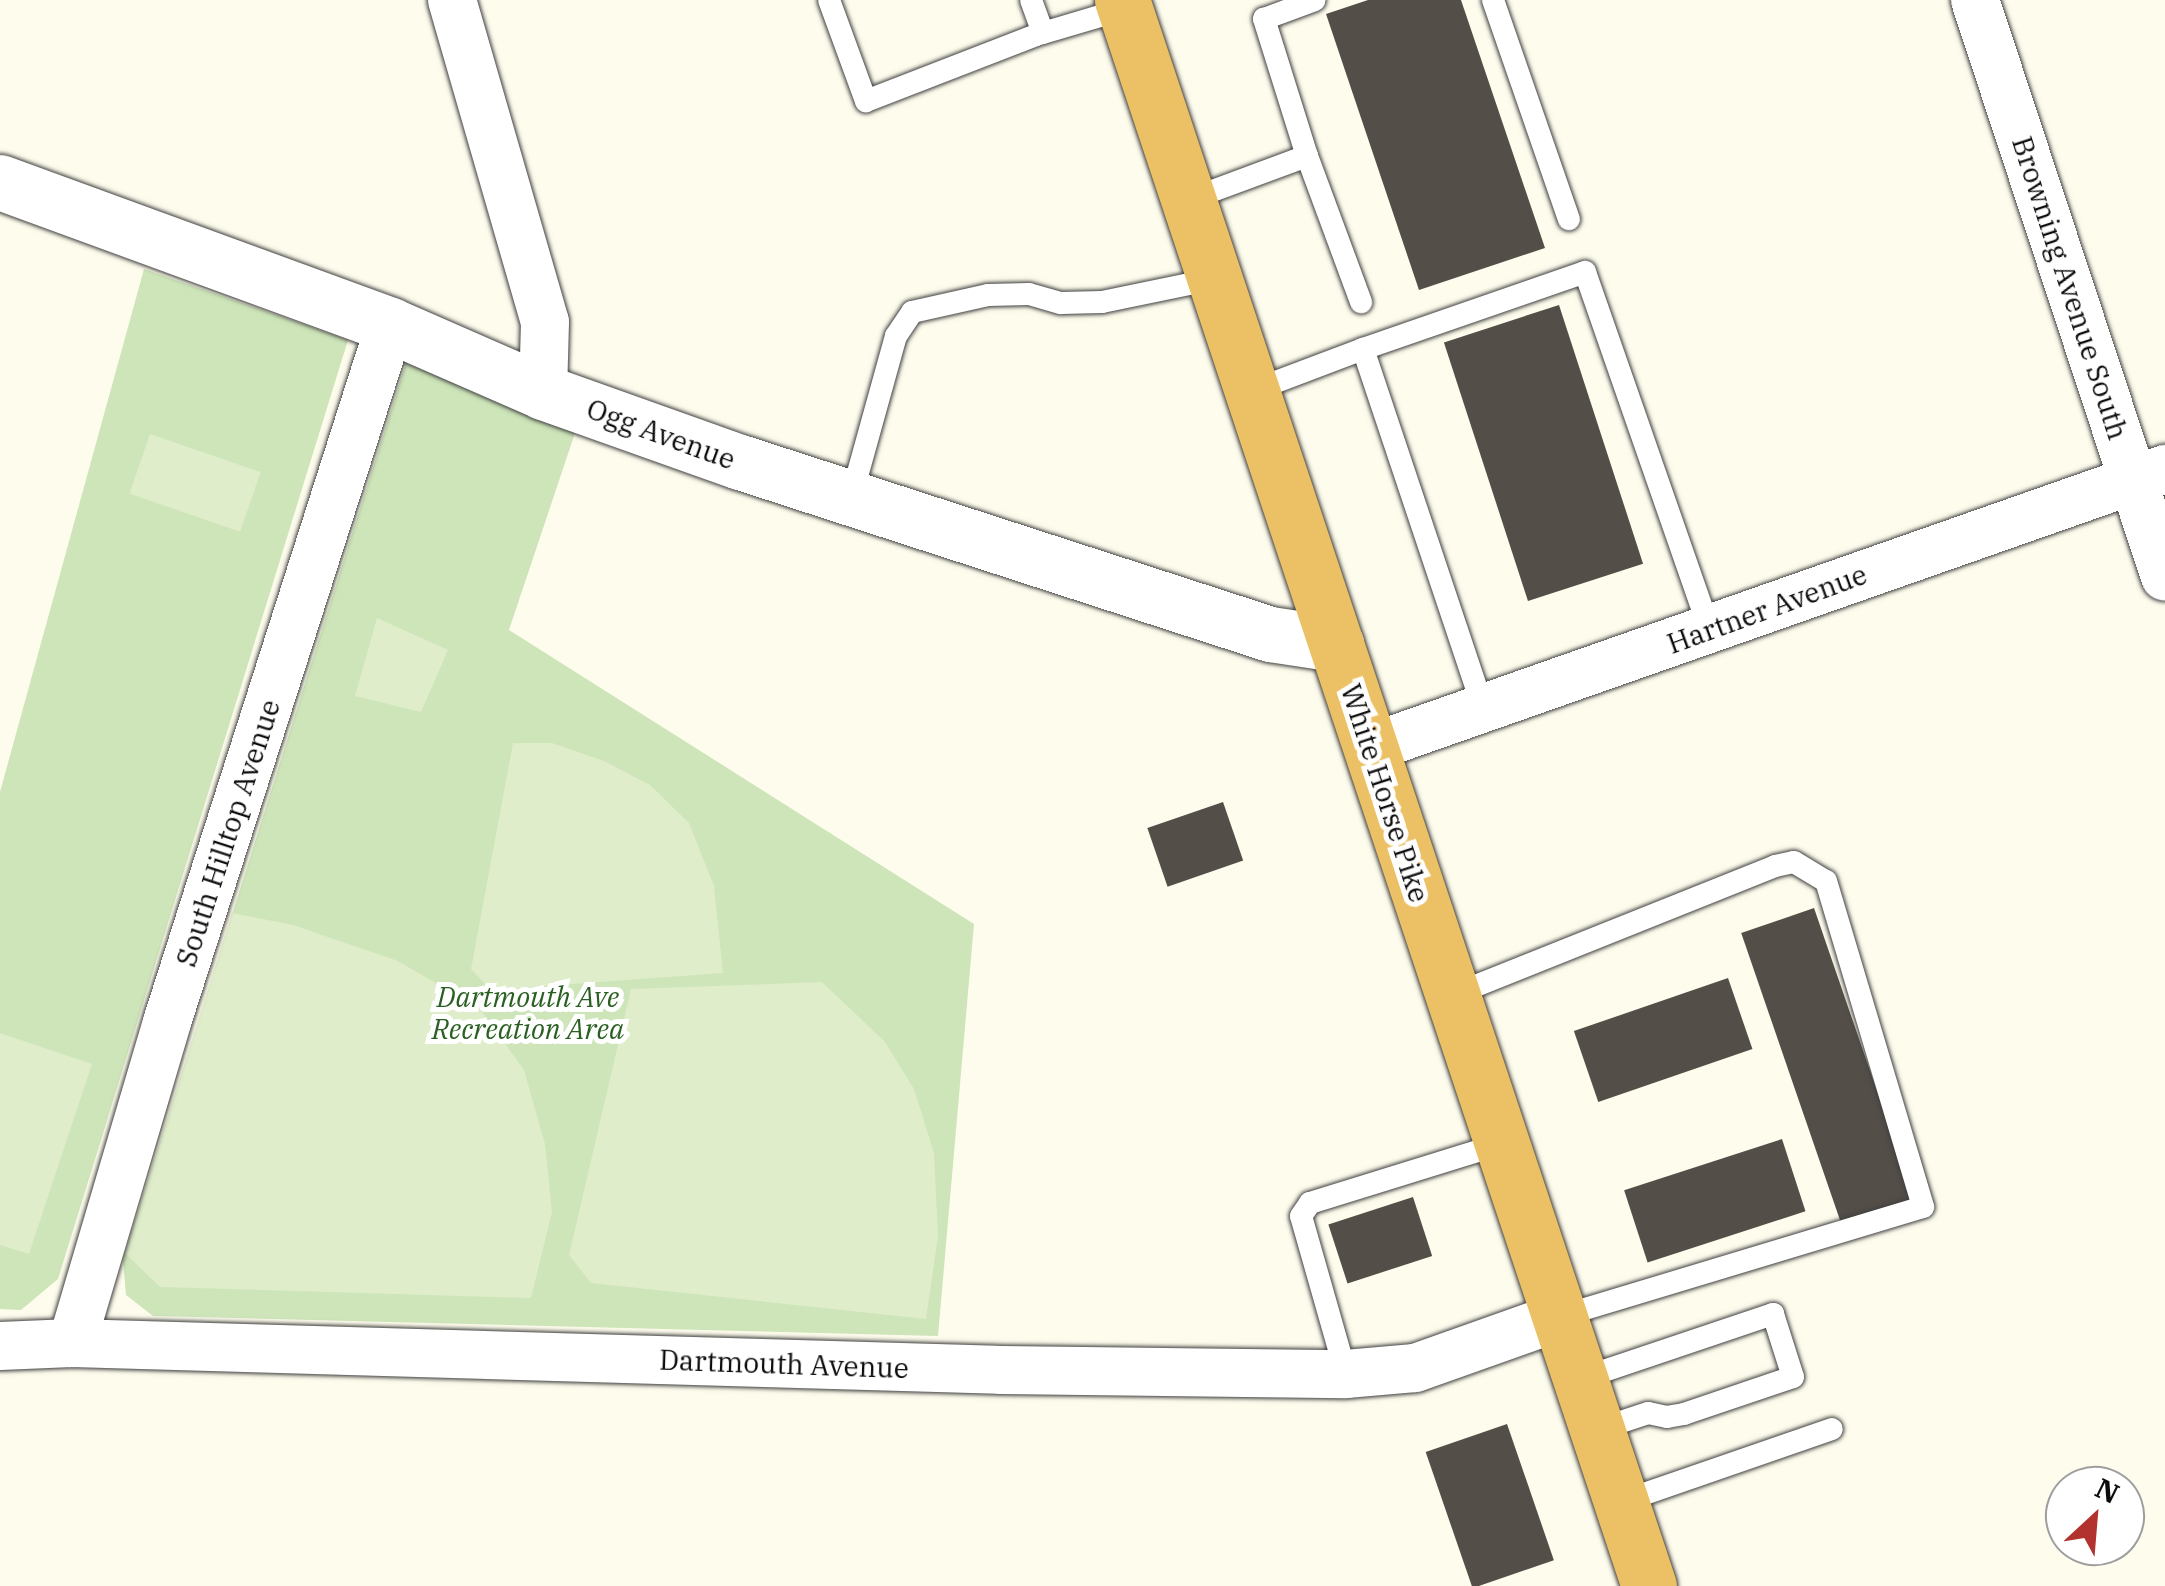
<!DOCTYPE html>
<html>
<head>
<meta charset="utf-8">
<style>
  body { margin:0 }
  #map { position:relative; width:2165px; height:1586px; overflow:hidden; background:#fefced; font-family:"IBM Plex Serif",serif }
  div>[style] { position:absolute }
  .green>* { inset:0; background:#cde5b9 }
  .pitch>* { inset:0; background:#dfedca; transform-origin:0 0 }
  .building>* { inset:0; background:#544e49; transform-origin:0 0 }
  .roads { filter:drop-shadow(0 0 2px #3f3f3f) drop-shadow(0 0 2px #3f3f3f) }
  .service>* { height:22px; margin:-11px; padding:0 11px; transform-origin:11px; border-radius:11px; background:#fff }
  .minor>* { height:48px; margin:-24px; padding:0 24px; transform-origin:24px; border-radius:24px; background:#fff }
  .tertiary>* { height:55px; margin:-27.5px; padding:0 27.5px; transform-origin:27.5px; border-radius:27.5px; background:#fff }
  .trunk>* { height:55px; margin:-27.5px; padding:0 27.5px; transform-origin:27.5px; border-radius:27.5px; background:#ecc166 }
  span { translate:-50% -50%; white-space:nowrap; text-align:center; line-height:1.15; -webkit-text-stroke:10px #fff; paint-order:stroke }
  .street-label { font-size:28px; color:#0c0c0c }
  .park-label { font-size:28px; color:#2a5f22; font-style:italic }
  .north { position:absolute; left:2045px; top:1466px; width:100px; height:100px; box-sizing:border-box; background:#fff; border:2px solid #9e9e9e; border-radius:50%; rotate:26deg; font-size:28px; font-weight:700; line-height:40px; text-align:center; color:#0c0c0c }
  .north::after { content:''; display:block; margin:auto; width:35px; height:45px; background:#b2322f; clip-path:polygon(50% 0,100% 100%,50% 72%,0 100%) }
</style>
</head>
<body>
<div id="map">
  <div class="green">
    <div style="clip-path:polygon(144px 269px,348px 340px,58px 1279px,21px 1310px,0 1309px,0 792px)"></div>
    <div style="clip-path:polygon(407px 360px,578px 424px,509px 630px,974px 924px,938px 1336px,153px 1316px,126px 1295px,123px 1260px)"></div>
  </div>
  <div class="pitch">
    <div style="left:150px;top:434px;width:117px;height:63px;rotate:19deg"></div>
    <div style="clip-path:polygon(377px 618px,448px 650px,421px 712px,355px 696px)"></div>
    <div style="clip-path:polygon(513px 743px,552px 743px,604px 761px,650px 785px,689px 823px,714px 886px,723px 973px,491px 990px,471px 969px)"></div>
    <div style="clip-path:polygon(232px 913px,293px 925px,398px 961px,480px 1009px,524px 1070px,545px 1144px,552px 1212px,531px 1298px,160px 1287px,125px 1253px)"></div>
    <div style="clip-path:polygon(822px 982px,885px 1042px,914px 1089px,934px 1153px,938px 1236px,926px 1319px,591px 1283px,569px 1255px,631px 989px)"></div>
    <div style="clip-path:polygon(0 1033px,92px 1064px,29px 1254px,0 1245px)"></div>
  </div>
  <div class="building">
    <div style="clip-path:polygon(1368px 0,1461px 0,1545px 248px,1419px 290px,1326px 14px)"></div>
    <div style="left:1559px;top:305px;width:272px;height:121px;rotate:72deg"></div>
    <div style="left:1223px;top:802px;width:62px;height:80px;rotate:71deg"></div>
    <div style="left:1814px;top:908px;width:315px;height:77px;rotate:71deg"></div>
    <div style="left:1728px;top:978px;width:75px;height:163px;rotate:71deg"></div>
    <div style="left:1782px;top:1139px;width:76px;height:166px;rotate:72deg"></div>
    <div style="left:1413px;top:1197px;width:62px;height:89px;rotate:72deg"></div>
    <div style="left:1507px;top:1424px;width:144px;height:86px;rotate:71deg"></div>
  </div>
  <div class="roads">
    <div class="service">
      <div style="left:829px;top:0;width:108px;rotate:69.9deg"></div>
      <div style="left:866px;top:101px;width:182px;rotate:-21.2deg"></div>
      <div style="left:1036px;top:35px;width:92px;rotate:-16.5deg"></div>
      <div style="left:1031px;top:0;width:35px;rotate:70deg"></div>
      <div style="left:1493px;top:0;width:232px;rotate:70.9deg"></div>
      <div style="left:1307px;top:156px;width:156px;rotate:69.7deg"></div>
      <div style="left:1188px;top:200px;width:127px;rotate:-20.3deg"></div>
      <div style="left:1307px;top:156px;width:144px;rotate:-107.4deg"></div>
      <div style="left:1264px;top:19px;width:54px;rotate:-20.4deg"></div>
      <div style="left:1363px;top:349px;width:235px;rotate:-19.1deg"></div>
      <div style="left:1585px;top:272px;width:378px;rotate:70.8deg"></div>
      <div style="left:1252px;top:391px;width:119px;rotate:-20.7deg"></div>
      <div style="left:1363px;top:349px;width:381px;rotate:71.5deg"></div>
      <div style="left:851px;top:498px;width:168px;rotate:-74.5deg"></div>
      <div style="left:896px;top:336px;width:29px;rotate:-56deg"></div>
      <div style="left:912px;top:312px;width:78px;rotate:-12.6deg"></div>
      <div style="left:988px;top:295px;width:41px;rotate:-1.4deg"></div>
      <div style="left:1029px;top:294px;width:33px;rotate:16deg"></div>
      <div style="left:1061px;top:303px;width:41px;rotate:-1.4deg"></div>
      <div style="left:1102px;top:302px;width:114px;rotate:-11.6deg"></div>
      <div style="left:1453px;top:995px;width:347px;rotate:-21.8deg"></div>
      <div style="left:1775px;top:866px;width:19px;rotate:-12deg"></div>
      <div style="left:1794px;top:862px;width:37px;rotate:31deg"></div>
      <div style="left:1826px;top:881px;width:340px;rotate:73.4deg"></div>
      <div style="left:1923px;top:1207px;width:380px;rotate:163.2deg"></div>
      <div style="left:1346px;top:1374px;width:164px;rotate:-105.9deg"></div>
      <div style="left:1301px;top:1216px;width:16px;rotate:-55deg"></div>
      <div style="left:1310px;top:1203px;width:200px;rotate:-17.2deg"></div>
      <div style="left:1580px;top:1379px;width:204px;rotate:-18.6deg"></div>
      <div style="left:1773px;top:1314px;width:66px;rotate:72.4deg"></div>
      <div style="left:1793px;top:1377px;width:115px;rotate:161.3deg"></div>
      <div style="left:1684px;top:1414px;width:17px;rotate:170deg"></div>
      <div style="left:1667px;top:1417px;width:19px;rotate:-168deg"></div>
      <div style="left:1648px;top:1413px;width:54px;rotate:161.6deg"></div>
      <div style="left:1621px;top:1502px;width:223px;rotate:-19.1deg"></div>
    </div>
    <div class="minor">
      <div style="left:452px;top:0;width:335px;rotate:73.9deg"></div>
      <div style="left:545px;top:322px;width:70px;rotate:91.6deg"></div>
      <div style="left:1975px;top:0;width:607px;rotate:71.77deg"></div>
      <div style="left:1370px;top:748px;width:843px;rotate:-19.34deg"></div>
      <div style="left:72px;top:1343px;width:335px;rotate:-73.5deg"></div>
      <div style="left:167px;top:1022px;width:732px;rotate:-72.26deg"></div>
      <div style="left:0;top:1346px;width:72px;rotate:-2.4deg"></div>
      <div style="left:72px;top:1343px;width:930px;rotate:1.66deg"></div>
      <div style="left:1002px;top:1370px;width:344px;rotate:0.7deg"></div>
      <div style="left:1346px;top:1374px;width:69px;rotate:-5deg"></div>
      <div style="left:1415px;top:1368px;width:153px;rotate:-19.5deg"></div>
    </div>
    <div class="tertiary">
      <div style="left:0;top:182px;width:415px;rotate:20.1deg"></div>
      <div style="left:390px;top:325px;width:167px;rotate:23.6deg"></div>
      <div style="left:543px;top:392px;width:209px;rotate:19.6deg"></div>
      <div style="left:740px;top:462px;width:557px;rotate:17.98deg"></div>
      <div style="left:1270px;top:634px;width:67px;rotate:8.6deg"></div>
    </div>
    <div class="trunk">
      <div style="left:1122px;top:0;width:1671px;rotate:71.62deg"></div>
    </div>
  </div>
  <div class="street-label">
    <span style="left:2070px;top:288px;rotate:72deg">Browning Avenue South</span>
    <span style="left:661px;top:434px;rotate:20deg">Ogg Avenue</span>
    <span style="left:1767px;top:609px;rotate:-20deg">Hartner Avenue</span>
    <span style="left:1385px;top:793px;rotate:72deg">White Horse Pike</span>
    <span style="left:228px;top:833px;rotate:-72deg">South Hilltop Avenue</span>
    <span style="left:784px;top:1364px;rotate:2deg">Dartmouth Avenue</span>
  </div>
  <div class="park-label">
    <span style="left:528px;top:1013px">Dartmouth Ave<br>Recreation Area</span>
  </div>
  <div class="north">N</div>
</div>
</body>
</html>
